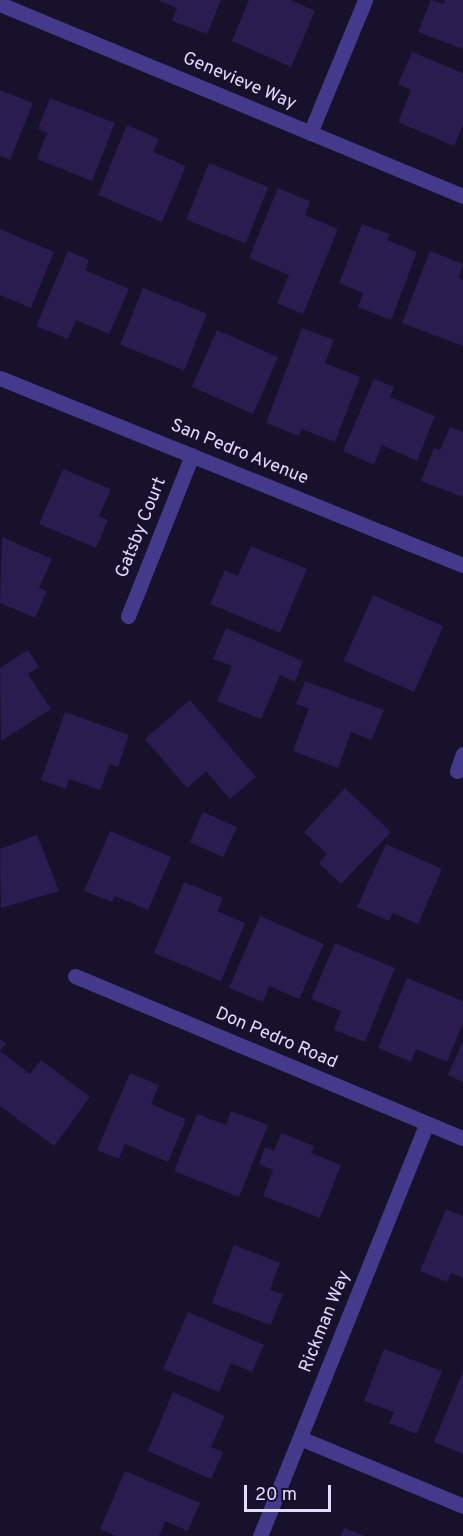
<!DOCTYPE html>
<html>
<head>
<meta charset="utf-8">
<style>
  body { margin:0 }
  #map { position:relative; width:463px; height:1536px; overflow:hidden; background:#17112c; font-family:Overpass,sans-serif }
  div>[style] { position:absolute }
  .building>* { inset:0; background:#2a1c4e; transform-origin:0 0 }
  .street>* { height:15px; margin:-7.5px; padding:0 7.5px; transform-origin:7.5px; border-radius:7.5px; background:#443a8c }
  span { translate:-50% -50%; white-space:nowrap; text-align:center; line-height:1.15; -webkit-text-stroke:5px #17112c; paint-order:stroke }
  .street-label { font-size:18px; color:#e3dcff }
  .scale { position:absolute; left:244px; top:1485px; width:87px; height:27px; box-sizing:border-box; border:3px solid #e3dcff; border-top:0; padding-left:8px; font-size:18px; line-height:21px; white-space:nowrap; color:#e3dcff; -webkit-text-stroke:4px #17112c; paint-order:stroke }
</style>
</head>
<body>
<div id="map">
  <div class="building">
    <div style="clip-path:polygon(158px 0,221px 0,207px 34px,172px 21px,177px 8px)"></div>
    <div style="clip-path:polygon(249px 0,291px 0,315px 11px,291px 67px,232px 41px)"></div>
    <div style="clip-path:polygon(431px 0,444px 4px,445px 0,463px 0,463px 49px,418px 32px)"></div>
    <div style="clip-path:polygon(412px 52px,463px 73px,463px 125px,454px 146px,398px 122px,411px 90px,398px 84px)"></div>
    <div style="clip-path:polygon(0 90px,33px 103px,10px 160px,0 156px)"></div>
    <div style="clip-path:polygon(50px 98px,115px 123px,92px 181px,37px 159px,47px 133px,38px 129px)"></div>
    <div style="clip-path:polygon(127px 125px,159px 139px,153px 152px,186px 166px,162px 222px,98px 195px)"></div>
    <div style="left:209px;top:163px;width:64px;height:61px;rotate:22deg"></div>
    <div style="clip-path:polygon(278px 188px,310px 201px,305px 215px,338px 229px,303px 314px,277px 303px,289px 275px,249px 258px)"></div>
    <div style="clip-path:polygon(362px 224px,390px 234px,387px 240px,417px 252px,391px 320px,358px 307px,363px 293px,339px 283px)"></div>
    <div style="clip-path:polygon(0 229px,54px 252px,31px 308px,0 295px)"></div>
    <div style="clip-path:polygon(68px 251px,89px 260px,85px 270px,129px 289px,109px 334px,76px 320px,68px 339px,36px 326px)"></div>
    <div style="clip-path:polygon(430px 251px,463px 264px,459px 278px,463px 280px,463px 346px,402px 323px)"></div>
    <div style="left:143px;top:288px;width:69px;height:61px;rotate:22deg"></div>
    <div style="clip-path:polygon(302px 328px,334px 340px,325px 363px,360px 377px,335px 442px,302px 429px,299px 436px,266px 423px)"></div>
    <div style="left:217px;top:330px;width:67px;height:62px;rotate:24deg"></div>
    <div style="clip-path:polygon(374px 379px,394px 387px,390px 397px,435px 416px,417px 461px,382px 445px,374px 465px,343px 451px)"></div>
    <div style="clip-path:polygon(450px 427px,463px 432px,463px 497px,421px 481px,434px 448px,440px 450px)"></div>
    <div style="clip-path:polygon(63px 469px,111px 489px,99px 516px,108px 520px,96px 548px,39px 524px)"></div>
    <div style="clip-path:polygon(2px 537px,52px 559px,39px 588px,47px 591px,35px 618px,0 603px)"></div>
    <div style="clip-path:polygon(251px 546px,307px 569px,280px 633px,210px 604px,225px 570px,238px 576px)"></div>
    <div style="left:373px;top:595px;width:77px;height:72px;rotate:24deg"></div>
    <div style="clip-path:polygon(226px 628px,303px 661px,295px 682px,280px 675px,261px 719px,217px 701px,232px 666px,213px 659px)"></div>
    <div style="clip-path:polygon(28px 650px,39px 667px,28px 674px,51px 709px,1px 741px,0 668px)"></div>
    <div style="clip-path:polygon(305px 681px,384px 710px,372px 740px,351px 732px,338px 768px,293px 751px,309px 708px,296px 704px)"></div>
    <div style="clip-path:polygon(190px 700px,256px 777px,230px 799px,206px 771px,187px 788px,145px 739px)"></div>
    <div style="clip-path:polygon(65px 712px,129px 735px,118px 767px,110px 764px,100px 790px,69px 779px,66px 789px,41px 780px)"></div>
    <div style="clip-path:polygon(345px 788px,391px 832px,341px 884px,319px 863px,327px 854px,304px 832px)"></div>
    <div style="left:203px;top:812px;width:37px;height:33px;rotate:24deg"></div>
    <div style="clip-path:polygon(110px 831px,171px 857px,148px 910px,115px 896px,112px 902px,84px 891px)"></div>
    <div style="clip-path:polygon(37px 835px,59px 891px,1px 908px,0 849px)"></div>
    <div style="clip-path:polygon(386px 844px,442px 869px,418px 924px,393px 913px,389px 921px,357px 907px)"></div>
    <div style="clip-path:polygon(184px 882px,223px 898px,217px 911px,245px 923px,221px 981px,154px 953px)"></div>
    <div style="clip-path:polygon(260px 916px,324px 944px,299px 999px,269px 986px,263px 1002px,229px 988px)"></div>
    <div style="clip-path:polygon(335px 943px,395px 968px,365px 1042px,334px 1030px,341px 1011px,311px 999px)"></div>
    <div style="clip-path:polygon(407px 978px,463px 1001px,463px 1023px,447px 1062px,416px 1049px,411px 1062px,378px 1048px)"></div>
    <div style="clip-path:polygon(0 1039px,6px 1044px,0 1051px,30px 1074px,41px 1060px,90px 1097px,54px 1146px,0 1106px)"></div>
    <div style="clip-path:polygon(463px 1041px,463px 1082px,448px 1075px)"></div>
    <div style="clip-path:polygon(130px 1073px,159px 1085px,151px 1104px,186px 1119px,168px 1162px,125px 1144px,119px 1159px,97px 1150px)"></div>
    <div style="clip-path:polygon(231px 1111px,268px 1125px,239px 1197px,174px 1171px,197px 1114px,226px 1125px)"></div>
    <div style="clip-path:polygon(281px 1133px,314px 1146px,311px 1153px,341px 1165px,320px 1218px,263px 1196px,273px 1170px,259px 1164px,265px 1147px,274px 1151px)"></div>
    <div style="clip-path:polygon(446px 1209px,463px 1216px,463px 1278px,451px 1273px,447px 1282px,420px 1271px)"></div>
    <div style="clip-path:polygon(234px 1245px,280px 1263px,270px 1290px,283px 1294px,271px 1325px,212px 1303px)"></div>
    <div style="clip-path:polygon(188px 1312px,264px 1345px,252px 1372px,231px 1363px,219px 1392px,163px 1369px)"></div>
    <div style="clip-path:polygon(384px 1349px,442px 1371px,417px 1434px,389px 1423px,394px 1412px,364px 1401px)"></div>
    <div style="clip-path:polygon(463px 1371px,463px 1454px,434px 1442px)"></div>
    <div style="clip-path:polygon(173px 1392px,225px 1416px,211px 1447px,223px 1452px,211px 1479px,148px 1451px)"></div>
    <div style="clip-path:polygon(125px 1471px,200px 1503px,188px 1531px,165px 1521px,159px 1536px,116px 1536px,100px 1529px)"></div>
    <div style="clip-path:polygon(344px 1528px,365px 1536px,341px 1536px)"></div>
  </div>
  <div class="street">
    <div style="left:0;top:4px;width:501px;rotate:22.52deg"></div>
    <div style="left:310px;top:133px;width:144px;rotate:-67.5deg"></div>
    <div style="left:0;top:378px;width:499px;rotate:22deg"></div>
    <div style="left:128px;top:616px;width:173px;rotate:-68.3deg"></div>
    <div style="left:457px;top:771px;width:18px;rotate:-71deg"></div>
    <div style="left:75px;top:976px;width:420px;rotate:22.7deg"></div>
    <div style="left:300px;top:1438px;width:177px;rotate:22.6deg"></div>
    <div style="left:260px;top:1536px;width:445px;rotate:-68deg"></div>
  </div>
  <div class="street-label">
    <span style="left:239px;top:82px;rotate:23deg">Genevieve Way</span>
    <span style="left:239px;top:453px;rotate:22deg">San Pedro Avenue</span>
    <span style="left:142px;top:528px;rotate:-68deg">Gatsby Court</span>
    <span style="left:276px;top:1039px;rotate:23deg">Don Pedro Road</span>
    <span style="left:326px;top:1322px;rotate:-68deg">Rickman Way</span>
  </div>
  <div class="scale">20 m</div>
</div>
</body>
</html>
